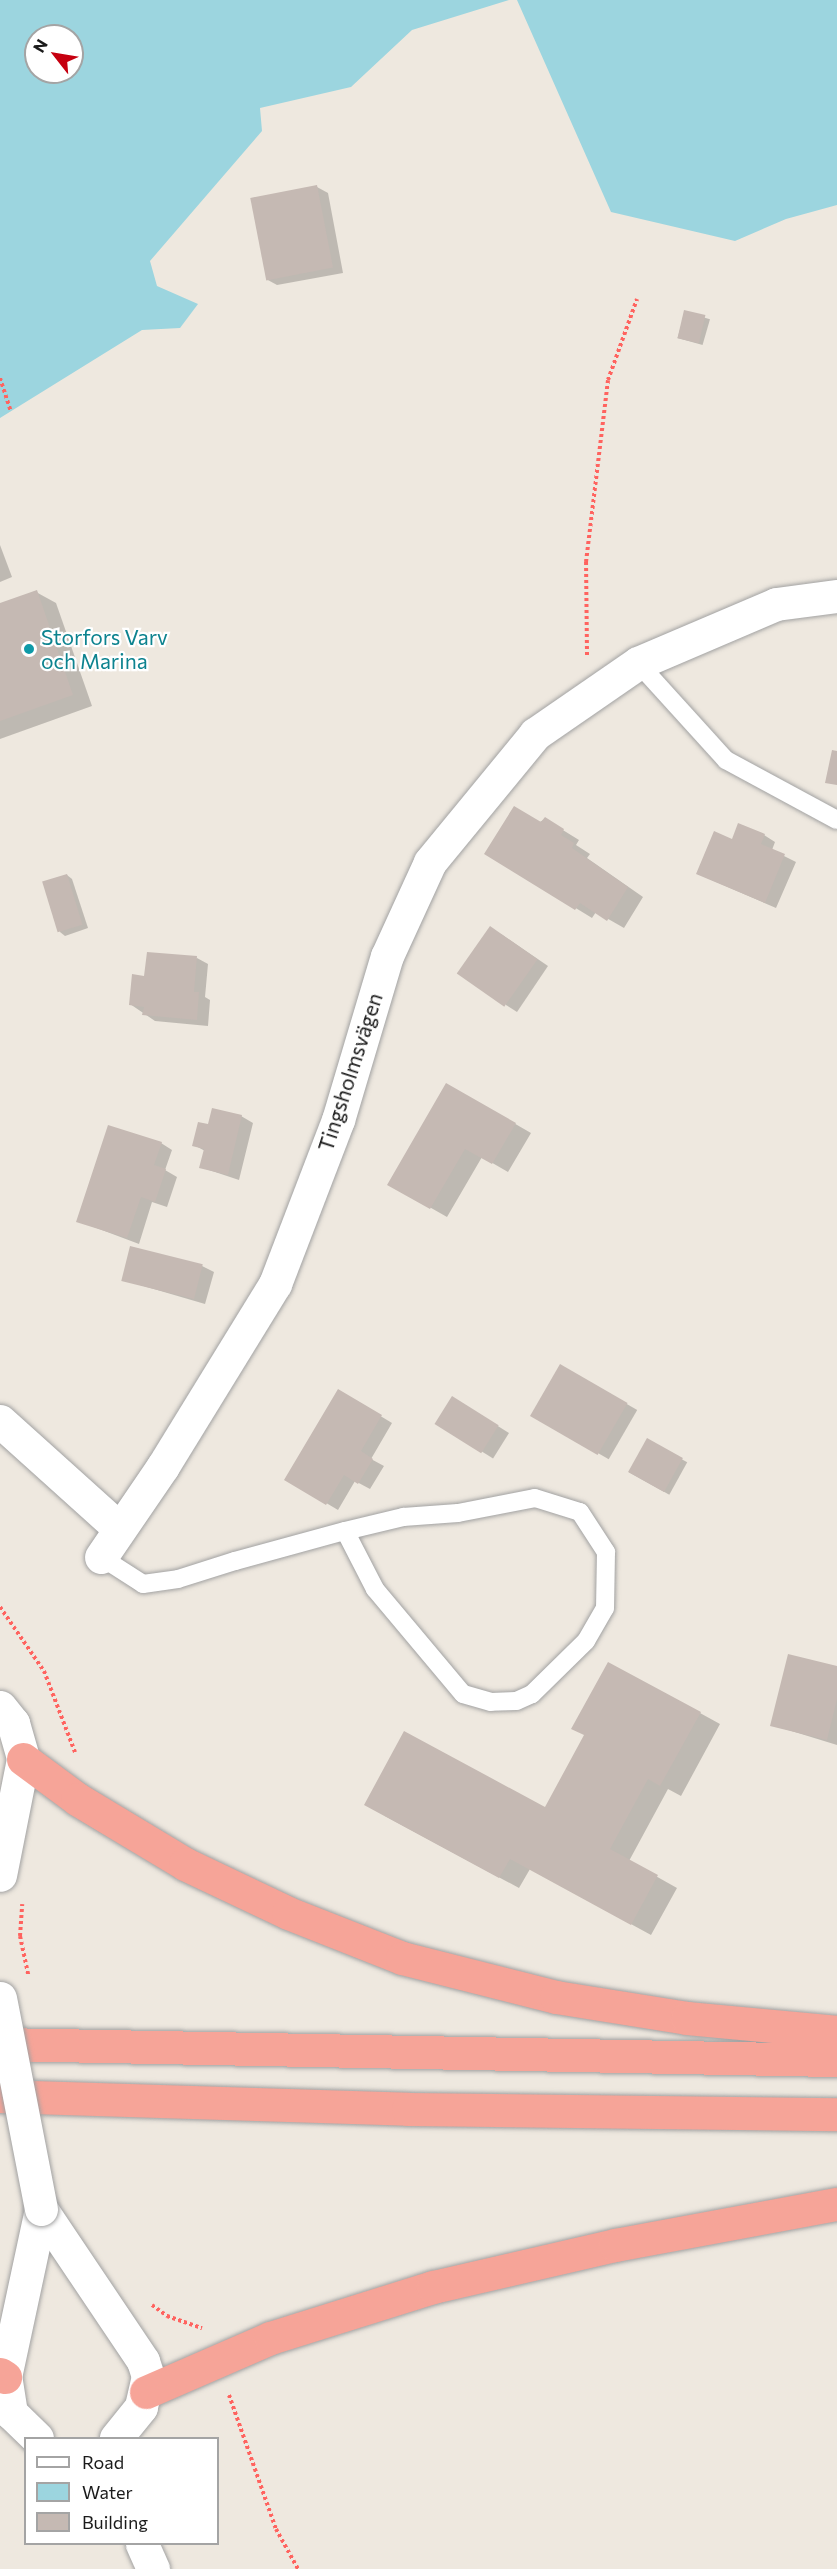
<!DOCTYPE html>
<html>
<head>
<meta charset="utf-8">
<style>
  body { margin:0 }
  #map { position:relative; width:837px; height:2569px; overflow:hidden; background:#eee8df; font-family:Commissioner,sans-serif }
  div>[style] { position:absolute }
  .water>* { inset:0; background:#9cd5df }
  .shadow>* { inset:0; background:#0003; transform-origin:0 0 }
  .building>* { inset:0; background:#c5b9b3; transform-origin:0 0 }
  .path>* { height:4px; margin-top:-2px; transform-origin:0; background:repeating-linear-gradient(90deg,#ff635f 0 3px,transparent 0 6px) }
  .roads { filter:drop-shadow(0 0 2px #a2a2a2) drop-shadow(0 0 2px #a2a2a2) }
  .service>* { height:18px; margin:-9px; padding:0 9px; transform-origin:9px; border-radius:9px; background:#fff }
  .minor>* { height:33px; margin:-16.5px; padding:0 16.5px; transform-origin:16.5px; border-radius:16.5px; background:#fff }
  .tertiary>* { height:33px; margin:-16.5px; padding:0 16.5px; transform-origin:16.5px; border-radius:16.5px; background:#fff }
  .trunk>* { height:33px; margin:-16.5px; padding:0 16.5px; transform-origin:16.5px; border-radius:16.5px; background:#f6a498 }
  .path-bridge>* { height:4px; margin-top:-2px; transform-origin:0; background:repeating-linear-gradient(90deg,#ff635f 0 3px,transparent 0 6px) }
  .bridges { filter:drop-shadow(0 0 2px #a2a2a2) drop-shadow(0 0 2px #a2a2a2) }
  .tertiary-bridge>* { height:33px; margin:-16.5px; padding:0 16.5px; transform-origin:16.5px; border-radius:16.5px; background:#fff }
  .dots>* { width:16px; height:16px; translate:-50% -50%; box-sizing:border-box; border:3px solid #fff; border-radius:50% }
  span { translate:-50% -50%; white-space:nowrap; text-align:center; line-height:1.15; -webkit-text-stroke:4.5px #fff; paint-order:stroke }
  .culture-label { font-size:21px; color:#0d838f }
  .left { translate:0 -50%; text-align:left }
  .street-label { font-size:21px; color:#1b1b1b }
  .legend { position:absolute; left:24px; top:2437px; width:195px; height:108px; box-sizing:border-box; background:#fff; border:2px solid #a4a4a4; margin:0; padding:8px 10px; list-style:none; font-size:18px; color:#1b1b1b }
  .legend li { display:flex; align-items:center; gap:12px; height:30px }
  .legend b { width:30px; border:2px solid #a4a4a4 }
  .north { position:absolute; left:24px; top:24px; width:60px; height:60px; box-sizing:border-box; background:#fff; border:2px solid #a4a4a4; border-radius:50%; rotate:301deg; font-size:16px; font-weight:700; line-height:24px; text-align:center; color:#1b1b1b }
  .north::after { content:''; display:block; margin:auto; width:21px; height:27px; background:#c60010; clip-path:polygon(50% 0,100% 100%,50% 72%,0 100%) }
</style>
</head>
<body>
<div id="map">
  <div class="water">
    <div style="clip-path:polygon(evenodd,0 0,509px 0,412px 30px,351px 87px,260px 108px,262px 131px,150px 261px,157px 286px,198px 304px,180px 328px,142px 330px,0 418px,0 0,36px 36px,72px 36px,72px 72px,36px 72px,36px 36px)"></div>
    <div style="clip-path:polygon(517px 0,837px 0,837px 205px,786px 219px,735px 241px,611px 212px)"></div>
  </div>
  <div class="shadow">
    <div style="clip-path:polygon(317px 187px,328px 193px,343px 273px,277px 285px,266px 279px)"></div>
    <div style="left:685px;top:312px;width:26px;height:27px;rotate:16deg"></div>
    <div style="clip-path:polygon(0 545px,12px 577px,0 582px)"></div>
    <div style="clip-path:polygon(36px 592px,56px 603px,92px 706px,0 739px,0 605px)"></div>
    <div style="clip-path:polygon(545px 819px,579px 840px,576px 845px,590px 854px,587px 858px,643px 897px,624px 928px,596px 912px,592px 918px,486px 853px)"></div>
    <div style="clip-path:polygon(764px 835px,775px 842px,772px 850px,796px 862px,776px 908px,698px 874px)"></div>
    <div style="clip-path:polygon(67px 875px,72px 879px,88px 928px,65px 936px,60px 932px)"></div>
    <div style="clip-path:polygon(501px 934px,548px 966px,517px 1012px,506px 1005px)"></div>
    <div style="clip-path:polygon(197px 958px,208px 964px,205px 997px,210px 1000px,208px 1026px,155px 1021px,130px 1004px)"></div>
    <div style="clip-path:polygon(447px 1085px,531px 1133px,508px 1172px,482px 1157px,447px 1217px,389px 1184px)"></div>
    <div style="clip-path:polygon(241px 1116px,253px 1123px,239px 1180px,200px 1167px,205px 1151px,194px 1145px,209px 1126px)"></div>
    <div style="clip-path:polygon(161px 1143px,172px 1150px,165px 1170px,177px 1177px,167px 1207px,152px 1202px,139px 1244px,78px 1221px)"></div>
    <div style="clip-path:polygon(202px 1266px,214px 1272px,205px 1304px,123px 1280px)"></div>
    <div style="left:561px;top:1366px;width:88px;height:57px;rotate:30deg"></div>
    <div style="clip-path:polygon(339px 1391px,392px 1423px,371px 1459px,384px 1466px,370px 1489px,355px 1481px,338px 1510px,286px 1479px)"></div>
    <div style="left:453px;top:1398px;width:66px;height:30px;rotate:32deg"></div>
    <div style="left:647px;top:1440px;width:46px;height:37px;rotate:29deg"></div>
    <div style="clip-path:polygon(837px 1668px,837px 1745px,772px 1725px)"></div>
    <div style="clip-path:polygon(700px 1713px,720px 1724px,681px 1796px,668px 1789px,629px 1861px,677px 1888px,651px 1935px,530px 1869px,519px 1888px,385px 1816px,546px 1809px,586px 1735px)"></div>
  </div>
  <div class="building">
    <div style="left:317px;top:185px;width:84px;height:68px;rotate:79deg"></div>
    <div style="left:684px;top:310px;width:22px;height:29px;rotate:13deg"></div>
    <div style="clip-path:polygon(37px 590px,73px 695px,0 721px,0 603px)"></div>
    <div style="clip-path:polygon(832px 750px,837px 751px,837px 785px,825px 783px)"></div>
    <div style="clip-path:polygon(514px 806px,541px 822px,545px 817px,564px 829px,561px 835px,574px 843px,572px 848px,628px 887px,607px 921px,580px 903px,575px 910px,484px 854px)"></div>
    <div style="clip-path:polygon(738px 823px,765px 834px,761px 844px,785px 854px,765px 903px,696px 874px,714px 831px,732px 839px)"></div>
    <div style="left:67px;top:874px;width:53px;height:26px;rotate:73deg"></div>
    <div style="left:490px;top:926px;width:58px;height:58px;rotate:35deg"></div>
    <div style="clip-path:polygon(147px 952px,197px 956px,194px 992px,199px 992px,197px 1020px,142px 1015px,144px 1007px,129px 1005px,132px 974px,144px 976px)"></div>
    <div style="clip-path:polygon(446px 1083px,516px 1123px,492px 1164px,465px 1149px,430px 1209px,387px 1185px)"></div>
    <div style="clip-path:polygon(212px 1108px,242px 1115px,228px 1175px,199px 1168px,204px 1149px,192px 1146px,198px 1122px,208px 1124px)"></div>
    <div style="clip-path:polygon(108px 1125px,162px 1142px,154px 1165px,166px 1169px,155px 1202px,141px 1197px,127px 1238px,76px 1222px)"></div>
    <div style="left:130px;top:1246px;width:75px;height:36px;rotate:14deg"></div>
    <div style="left:560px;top:1364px;width:78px;height:60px;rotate:30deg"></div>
    <div style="clip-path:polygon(338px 1389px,382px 1415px,361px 1451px,373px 1459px,358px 1484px,344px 1475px,326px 1505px,284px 1480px)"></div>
    <div style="left:452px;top:1396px;width:55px;height:33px;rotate:32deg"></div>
    <div style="left:647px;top:1438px;width:41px;height:39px;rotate:29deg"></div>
    <div style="clip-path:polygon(788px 1654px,837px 1666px,837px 1699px,827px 1740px,770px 1726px)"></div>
    <div style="clip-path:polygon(608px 1662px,701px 1712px,660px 1786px,648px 1779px,610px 1849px,658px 1875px,631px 1925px,510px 1859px,499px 1878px,364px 1805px,404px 1731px,545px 1807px,584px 1735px,571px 1729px)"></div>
  </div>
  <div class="path">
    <div style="left:0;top:378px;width:35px;rotate:72deg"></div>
    <div style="left:587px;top:655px;width:93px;rotate:-90.6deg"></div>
    <div style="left:586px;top:562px;width:183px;rotate:-83.1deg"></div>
    <div style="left:608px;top:380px;width:86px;rotate:-70.3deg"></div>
    <div style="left:0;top:1607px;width:78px;rotate:55.5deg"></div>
    <div style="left:44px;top:1671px;width:87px;rotate:69.1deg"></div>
    <div style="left:20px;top:1936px;width:32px;rotate:-86deg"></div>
    <div style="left:152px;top:2305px;width:19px;rotate:36deg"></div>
    <div style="left:167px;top:2316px;width:37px;rotate:19deg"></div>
    <div style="left:229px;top:2395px;width:142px;rotate:70.7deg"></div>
    <div style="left:276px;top:2529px;width:46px;rotate:61.2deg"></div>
  </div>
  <div class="roads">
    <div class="service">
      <div style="left:638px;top:663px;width:131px;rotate:47.8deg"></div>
      <div style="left:726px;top:760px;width:126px;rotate:28.4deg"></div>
      <div style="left:101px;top:1557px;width:50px;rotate:32.7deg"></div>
      <div style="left:143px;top:1584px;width:35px;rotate:-8deg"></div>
      <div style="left:178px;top:1579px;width:60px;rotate:-17.5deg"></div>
      <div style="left:235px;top:1561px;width:114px;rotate:-15.3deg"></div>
      <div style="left:345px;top:1531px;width:60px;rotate:-13.6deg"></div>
      <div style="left:403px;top:1517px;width:55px;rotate:-4.2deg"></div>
      <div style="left:458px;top:1513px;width:78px;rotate:-11deg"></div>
      <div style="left:535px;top:1498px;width:47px;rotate:17.3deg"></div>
      <div style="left:580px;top:1512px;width:48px;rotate:57deg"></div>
      <div style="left:606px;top:1552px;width:56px;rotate:91deg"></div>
      <div style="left:605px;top:1608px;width:38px;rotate:120deg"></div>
      <div style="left:586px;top:1641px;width:76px;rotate:135.5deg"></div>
      <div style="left:532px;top:1694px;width:17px;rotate:156deg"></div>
      <div style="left:516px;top:1701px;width:25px;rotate:178deg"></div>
      <div style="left:491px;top:1702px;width:29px;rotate:-164deg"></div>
      <div style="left:463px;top:1694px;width:137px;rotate:-130deg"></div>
      <div style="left:375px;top:1589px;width:65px;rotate:-117.3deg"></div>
    </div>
    <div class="minor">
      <div style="left:0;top:1421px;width:161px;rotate:42deg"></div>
      <div style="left:101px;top:1557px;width:110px;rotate:-55.7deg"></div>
      <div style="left:163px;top:1466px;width:214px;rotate:-58.4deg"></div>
      <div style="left:275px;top:1284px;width:176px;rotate:-69deg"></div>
      <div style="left:338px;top:1120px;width:171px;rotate:-73.4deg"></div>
      <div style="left:387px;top:956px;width:103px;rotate:-65.4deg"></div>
      <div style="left:430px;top:862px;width:166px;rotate:-50.6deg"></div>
      <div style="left:535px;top:734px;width:125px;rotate:-34.6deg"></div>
      <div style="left:638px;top:663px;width:150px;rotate:-23.1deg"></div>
      <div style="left:776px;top:604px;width:62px;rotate:-7.5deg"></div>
    </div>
    <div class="tertiary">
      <div style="left:0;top:1707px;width:21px;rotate:51deg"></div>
      <div style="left:13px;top:1723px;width:37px;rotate:74deg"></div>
      <div style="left:23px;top:1759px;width:118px;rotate:101.2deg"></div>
      <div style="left:41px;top:2209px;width:183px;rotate:56.1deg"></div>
      <div style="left:143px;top:2361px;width:16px;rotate:72deg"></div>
      <div style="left:148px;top:2376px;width:32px;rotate:103deg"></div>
      <div style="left:141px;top:2407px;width:40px;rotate:129deg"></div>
      <div style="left:37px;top:2438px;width:36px;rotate:-136deg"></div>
      <div style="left:11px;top:2413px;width:36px;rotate:-99deg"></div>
      <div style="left:5px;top:2377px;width:172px;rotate:-77.9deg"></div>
      <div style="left:142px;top:2544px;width:27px;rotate:66deg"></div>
    </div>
    <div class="trunk">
      <div style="left:23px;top:1759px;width:67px;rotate:36.5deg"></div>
      <div style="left:77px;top:1799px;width:126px;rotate:31deg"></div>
      <div style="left:185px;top:1864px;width:114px;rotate:25.4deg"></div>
      <div style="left:288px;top:1913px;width:123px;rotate:21.5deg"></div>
      <div style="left:402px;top:1958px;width:159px;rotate:14.2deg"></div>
      <div style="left:556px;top:1997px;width:133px;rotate:9.1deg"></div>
      <div style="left:687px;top:2018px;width:151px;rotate:5.3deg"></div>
      <div style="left:0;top:2044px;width:837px;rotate:1.1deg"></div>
      <div style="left:0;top:2096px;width:408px;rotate:1.8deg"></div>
      <div style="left:408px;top:2109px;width:429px;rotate:0.7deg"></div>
      <div style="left:0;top:2374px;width:6px;rotate:31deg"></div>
      <div style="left:146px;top:2392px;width:135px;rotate:-23.5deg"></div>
      <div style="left:270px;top:2338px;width:171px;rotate:-17.4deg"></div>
      <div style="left:433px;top:2287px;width:187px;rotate:-13deg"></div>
      <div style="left:615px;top:2245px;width:226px;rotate:-10.5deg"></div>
    </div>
  </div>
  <div class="path-bridge">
    <div style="left:20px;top:1936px;width:40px;rotate:78deg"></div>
  </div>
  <div class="bridges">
    <div class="tertiary-bridge">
      <div style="left:0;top:1998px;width:215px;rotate:79deg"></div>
    </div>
  </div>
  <div class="dots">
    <div style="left:29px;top:649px;background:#0f9aa8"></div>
  </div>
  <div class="culture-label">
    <span class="left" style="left:41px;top:649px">Storfors Varv<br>och Marina</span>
  </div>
  <div class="street-label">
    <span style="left:350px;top:1072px;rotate:-72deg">Tingsholmsvägen</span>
  </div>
  <ul class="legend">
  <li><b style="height:8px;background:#fff"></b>Road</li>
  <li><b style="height:16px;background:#9cd5df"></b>Water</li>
  <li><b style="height:16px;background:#c5b9b3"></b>Building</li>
  </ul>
  <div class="north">N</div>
</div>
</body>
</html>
